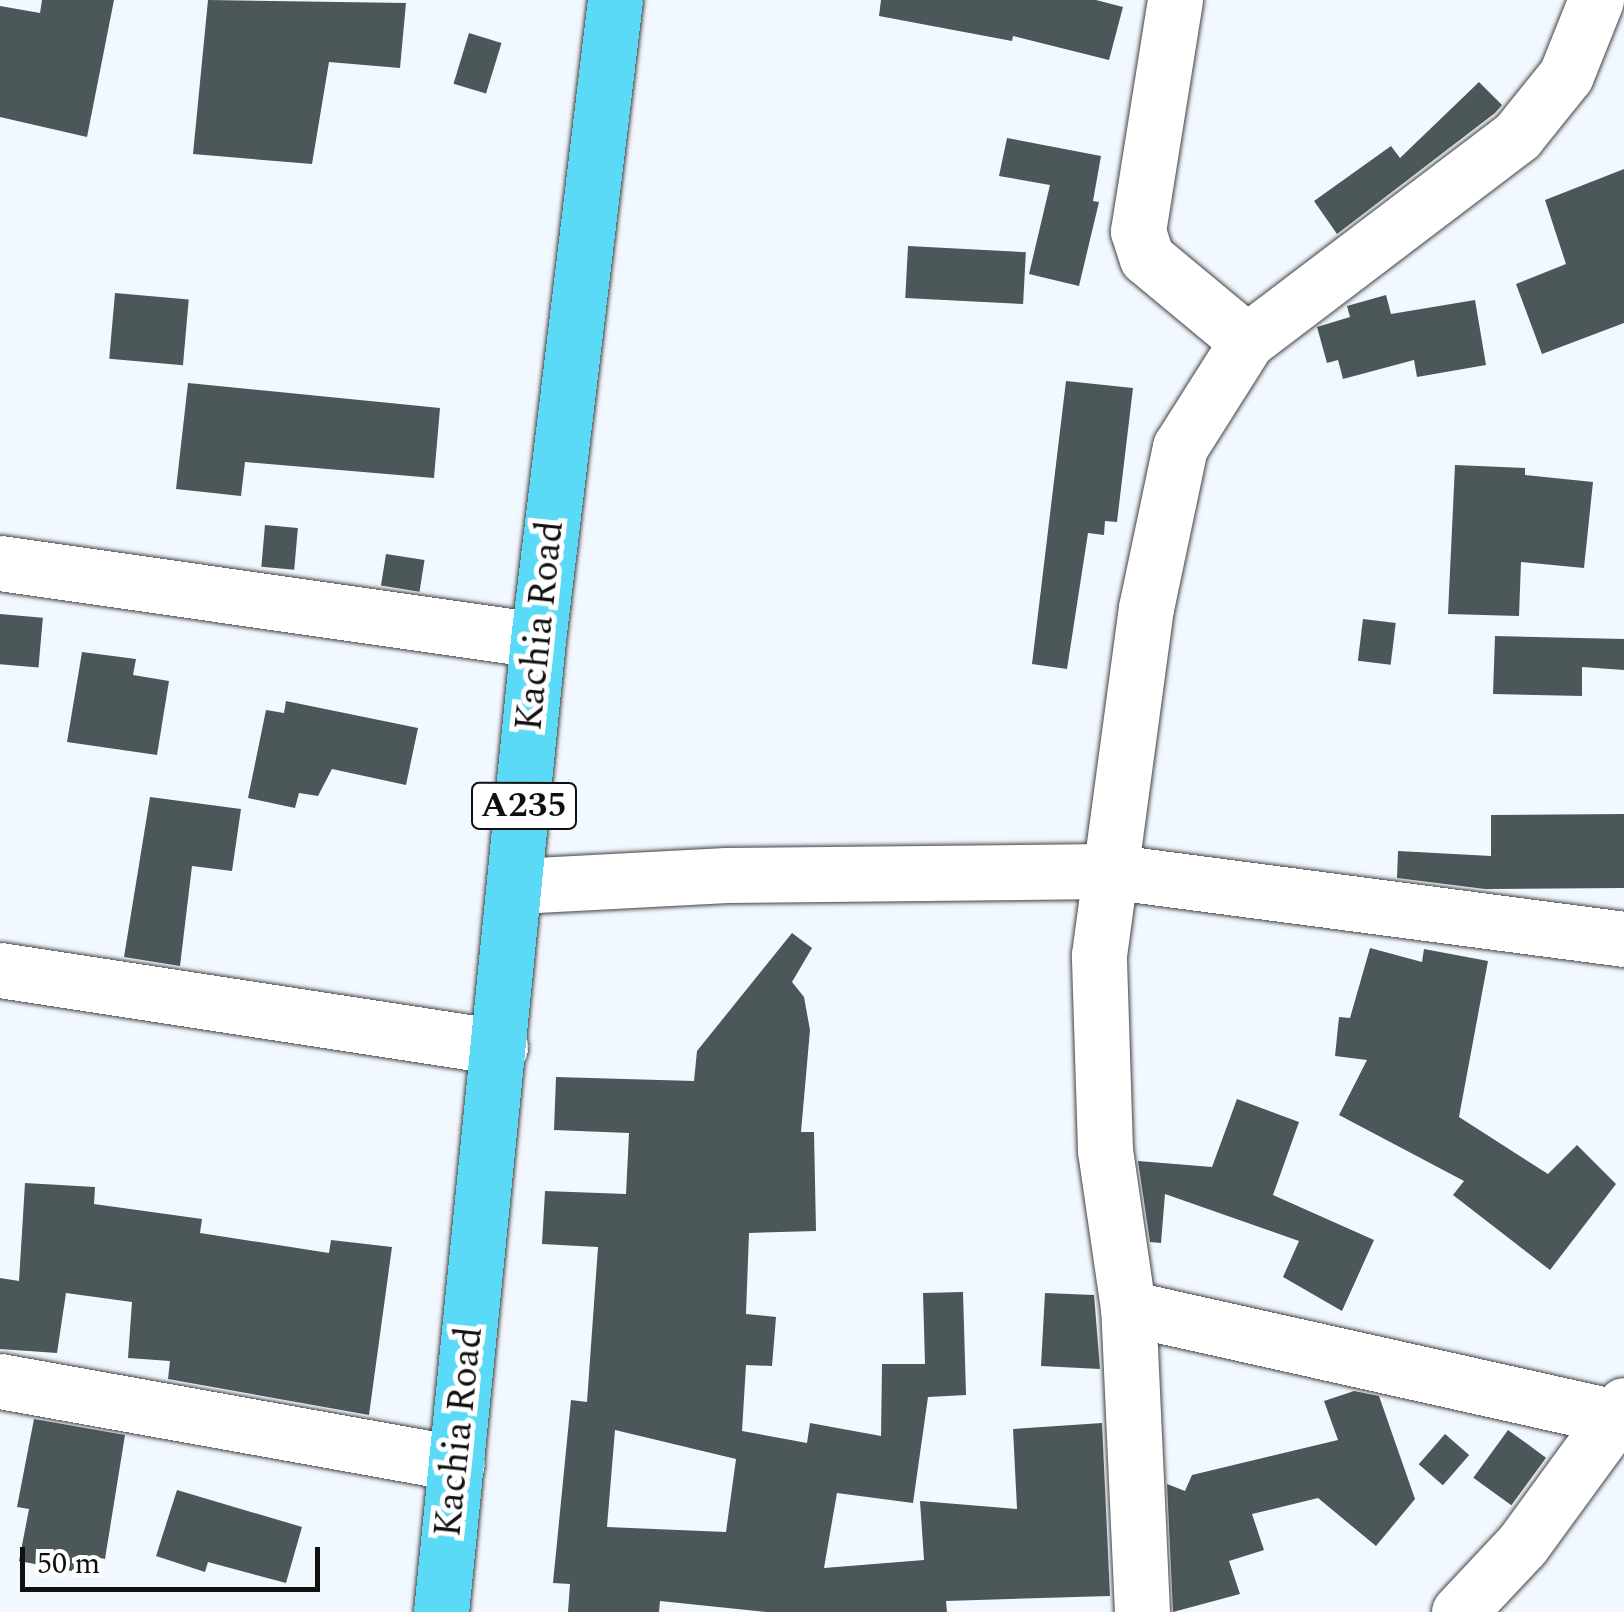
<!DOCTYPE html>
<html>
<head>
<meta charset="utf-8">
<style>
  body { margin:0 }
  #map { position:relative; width:1624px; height:1612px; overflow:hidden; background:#f2f8ff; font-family:Spectral,serif }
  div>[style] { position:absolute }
  .building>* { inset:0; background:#4c5759; transform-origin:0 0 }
  .roads { filter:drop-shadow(0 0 2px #434343) drop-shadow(0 0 2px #434343) }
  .minor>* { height:55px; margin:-27.5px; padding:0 27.5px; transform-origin:27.5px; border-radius:27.5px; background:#fff }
  .highway>* { height:55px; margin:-27.5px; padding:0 27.5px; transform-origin:27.5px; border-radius:27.5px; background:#5adaf6 }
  span { translate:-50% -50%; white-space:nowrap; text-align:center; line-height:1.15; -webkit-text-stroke:10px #fff; paint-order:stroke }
  .shield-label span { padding:2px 8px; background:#fff; border:2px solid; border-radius:8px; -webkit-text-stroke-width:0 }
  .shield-label { font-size:35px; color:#101010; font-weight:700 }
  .street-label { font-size:38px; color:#101010 }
  .scale { position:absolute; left:20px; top:1547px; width:300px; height:45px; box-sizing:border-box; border:5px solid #101010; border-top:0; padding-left:12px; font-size:30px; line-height:35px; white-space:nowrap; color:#101010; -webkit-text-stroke:8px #fff; paint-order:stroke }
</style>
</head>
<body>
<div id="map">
  <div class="building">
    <div style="clip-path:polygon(42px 0,114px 0,87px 137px,0 117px,0 6px,40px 13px)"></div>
    <div style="clip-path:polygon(208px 0,406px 3px,400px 68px,329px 62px,312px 164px,193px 154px)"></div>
    <div style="clip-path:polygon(881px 0,1096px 0,1123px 7px,1109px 60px,1013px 36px,1012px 41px,879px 16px)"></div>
    <div style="left:469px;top:33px;width:34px;height:53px;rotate:17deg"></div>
    <div style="clip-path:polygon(1479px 82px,1502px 105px,1495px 113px,1337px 234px,1314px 201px,1391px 146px,1400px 158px)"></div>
    <div style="clip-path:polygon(1007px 138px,1101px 156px,1093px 201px,1099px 202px,1079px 286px,1029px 274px,1050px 185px,999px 176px)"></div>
    <div style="clip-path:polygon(1624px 169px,1624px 323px,1542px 354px,1516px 284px,1566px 264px,1545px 200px)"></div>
    <div style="left:908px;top:246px;width:118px;height:52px;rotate:3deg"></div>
    <div style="left:115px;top:293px;width:74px;height:66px;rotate:5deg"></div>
    <div style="clip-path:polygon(1386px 295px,1391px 314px,1475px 300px,1486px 365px,1417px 377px,1414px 360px,1343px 379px,1338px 360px,1327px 363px,1317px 327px,1350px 317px,1347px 306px)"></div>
    <div style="clip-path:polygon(1066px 381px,1133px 388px,1117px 522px,1105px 521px,1104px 535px,1088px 533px,1067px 669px,1032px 664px)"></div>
    <div style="clip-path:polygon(188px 383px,440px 408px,434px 478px,245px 462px,241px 496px,176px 489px)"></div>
    <div style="clip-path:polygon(1455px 465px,1525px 468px,1525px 475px,1593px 482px,1584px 568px,1521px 562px,1519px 616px,1448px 614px)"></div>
    <div style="left:265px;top:525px;width:33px;height:42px;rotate:5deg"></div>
    <div style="left:386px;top:554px;width:39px;height:32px;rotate:9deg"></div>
    <div style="left:0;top:614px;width:43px;height:50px;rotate:5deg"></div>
    <div style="left:1363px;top:619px;width:33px;height:42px;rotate:7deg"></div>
    <div style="clip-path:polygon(1495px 636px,1624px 639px,1624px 670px,1582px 667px,1582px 696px,1493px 694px)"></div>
    <div style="clip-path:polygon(82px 652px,136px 659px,133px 675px,169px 681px,157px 755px,67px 742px)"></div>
    <div style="clip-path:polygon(286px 701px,418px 728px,406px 785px,332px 769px,318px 796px,299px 793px,295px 808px,248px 798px,266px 710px,284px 713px)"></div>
    <div style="clip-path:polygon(150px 797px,241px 809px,232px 871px,192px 866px,180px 966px,124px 957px)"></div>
    <div style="clip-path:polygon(1624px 814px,1624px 888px,1485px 889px,1397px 878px,1398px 851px,1491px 856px,1491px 815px)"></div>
    <div style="clip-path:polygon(evenodd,792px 933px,812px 948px,792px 982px,804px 997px,810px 1030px,801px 1132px,814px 1132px,816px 1231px,749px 1233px,746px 1314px,776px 1317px,772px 1366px,746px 1365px,742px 1431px,807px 1443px,810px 1423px,881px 1436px,882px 1364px,925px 1364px,923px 1293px,963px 1292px,966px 1395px,928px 1397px,913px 1503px,837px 1493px,824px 1568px,924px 1560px,920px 1501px,1017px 1509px,1013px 1429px,1102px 1423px,1110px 1596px,946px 1601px,947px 1612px,766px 1612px,660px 1601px,659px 1612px,568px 1612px,570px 1584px,553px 1583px,571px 1400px,587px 1402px,598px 1247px,542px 1244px,545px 1191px,626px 1194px,629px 1133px,554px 1130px,556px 1077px,694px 1081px,697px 1051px,792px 933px,615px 1430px,736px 1459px,726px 1532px,607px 1527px,615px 1430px)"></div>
    <div style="clip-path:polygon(1370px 948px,1422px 962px,1424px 949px,1488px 961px,1459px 1117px,1548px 1174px,1577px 1145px,1616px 1184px,1550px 1270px,1453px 1195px,1464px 1181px,1339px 1115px,1367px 1060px,1335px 1056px,1339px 1017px,1350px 1018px)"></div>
    <div style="clip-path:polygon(1237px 1099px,1299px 1122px,1273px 1195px,1374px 1240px,1342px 1311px,1283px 1277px,1299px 1241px,1165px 1194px,1161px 1243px,1150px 1242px,1138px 1161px,1212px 1167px)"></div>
    <div style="clip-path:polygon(25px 1183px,95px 1187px,94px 1204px,202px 1219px,200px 1233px,329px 1253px,331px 1240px,392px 1247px,369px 1415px,168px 1379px,170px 1361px,128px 1358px,132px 1302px,66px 1293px,57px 1353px,0 1349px,0 1278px,19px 1281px)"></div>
    <div style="clip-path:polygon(1045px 1293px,1094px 1295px,1100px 1369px,1041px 1366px)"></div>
    <div style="clip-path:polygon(1354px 1391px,1379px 1396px,1415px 1499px,1376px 1546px,1318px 1498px,1252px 1514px,1264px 1550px,1229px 1561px,1240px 1594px,1173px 1612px,1167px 1484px,1185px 1491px,1192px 1475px,1338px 1440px,1324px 1401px)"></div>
    <div style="clip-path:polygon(34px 1419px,125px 1435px,105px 1559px,96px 1557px,93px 1575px,19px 1561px,29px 1509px,17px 1507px)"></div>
    <div style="left:1508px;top:1430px;width:47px;height:59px;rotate:36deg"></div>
    <div style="left:1445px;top:1434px;width:32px;height:40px;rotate:41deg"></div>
    <div style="clip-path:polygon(177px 1490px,302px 1527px,286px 1583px,208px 1562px,205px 1572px,156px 1556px)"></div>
  </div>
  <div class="roads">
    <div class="minor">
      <div style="left:1175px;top:0;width:234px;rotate:99.1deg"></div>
      <div style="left:1138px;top:231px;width:28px;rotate:72deg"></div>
      <div style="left:1147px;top:258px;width:130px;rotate:39.7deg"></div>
      <div style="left:0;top:563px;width:543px;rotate:8.15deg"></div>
      <div style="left:517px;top:886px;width:210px;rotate:-3deg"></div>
      <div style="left:727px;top:875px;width:380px;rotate:-0.6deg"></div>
      <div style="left:1107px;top:871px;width:521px;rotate:7.49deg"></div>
      <div style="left:0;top:970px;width:506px;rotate:8.75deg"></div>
      <div style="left:1128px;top:1308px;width:508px;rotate:12.61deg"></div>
      <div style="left:0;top:1381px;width:464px;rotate:10.2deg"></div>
      <div style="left:1142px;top:1612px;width:304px;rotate:-92.6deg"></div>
      <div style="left:1128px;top:1308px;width:160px;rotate:-98.3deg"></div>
      <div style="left:1105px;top:1150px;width:195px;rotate:-91.8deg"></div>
      <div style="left:1099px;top:955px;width:350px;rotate:-82.3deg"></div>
      <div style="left:1146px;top:608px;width:165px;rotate:-78.1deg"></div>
      <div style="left:1180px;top:447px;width:125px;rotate:-57.7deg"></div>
      <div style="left:1247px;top:341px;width:339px;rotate:-37.2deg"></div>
      <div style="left:1517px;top:136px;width:78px;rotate:-51.2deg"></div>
      <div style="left:1566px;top:75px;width:81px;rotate:-68.2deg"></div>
      <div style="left:1459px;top:1612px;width:92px;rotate:-46.8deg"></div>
      <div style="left:1522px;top:1545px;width:173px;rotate:-53.9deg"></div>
    </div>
    <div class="highway">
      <div style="left:441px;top:1612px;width:977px;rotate:-84.3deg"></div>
      <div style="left:538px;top:640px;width:645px;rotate:-83.14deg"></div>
    </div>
  </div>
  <div class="shield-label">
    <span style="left:524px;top:806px">A235</span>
  </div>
  <div class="street-label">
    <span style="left:541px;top:626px;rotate:-84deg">Kachia Road</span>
    <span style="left:460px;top:1432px;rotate:-84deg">Kachia Road</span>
  </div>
  <div class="scale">50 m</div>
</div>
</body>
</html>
